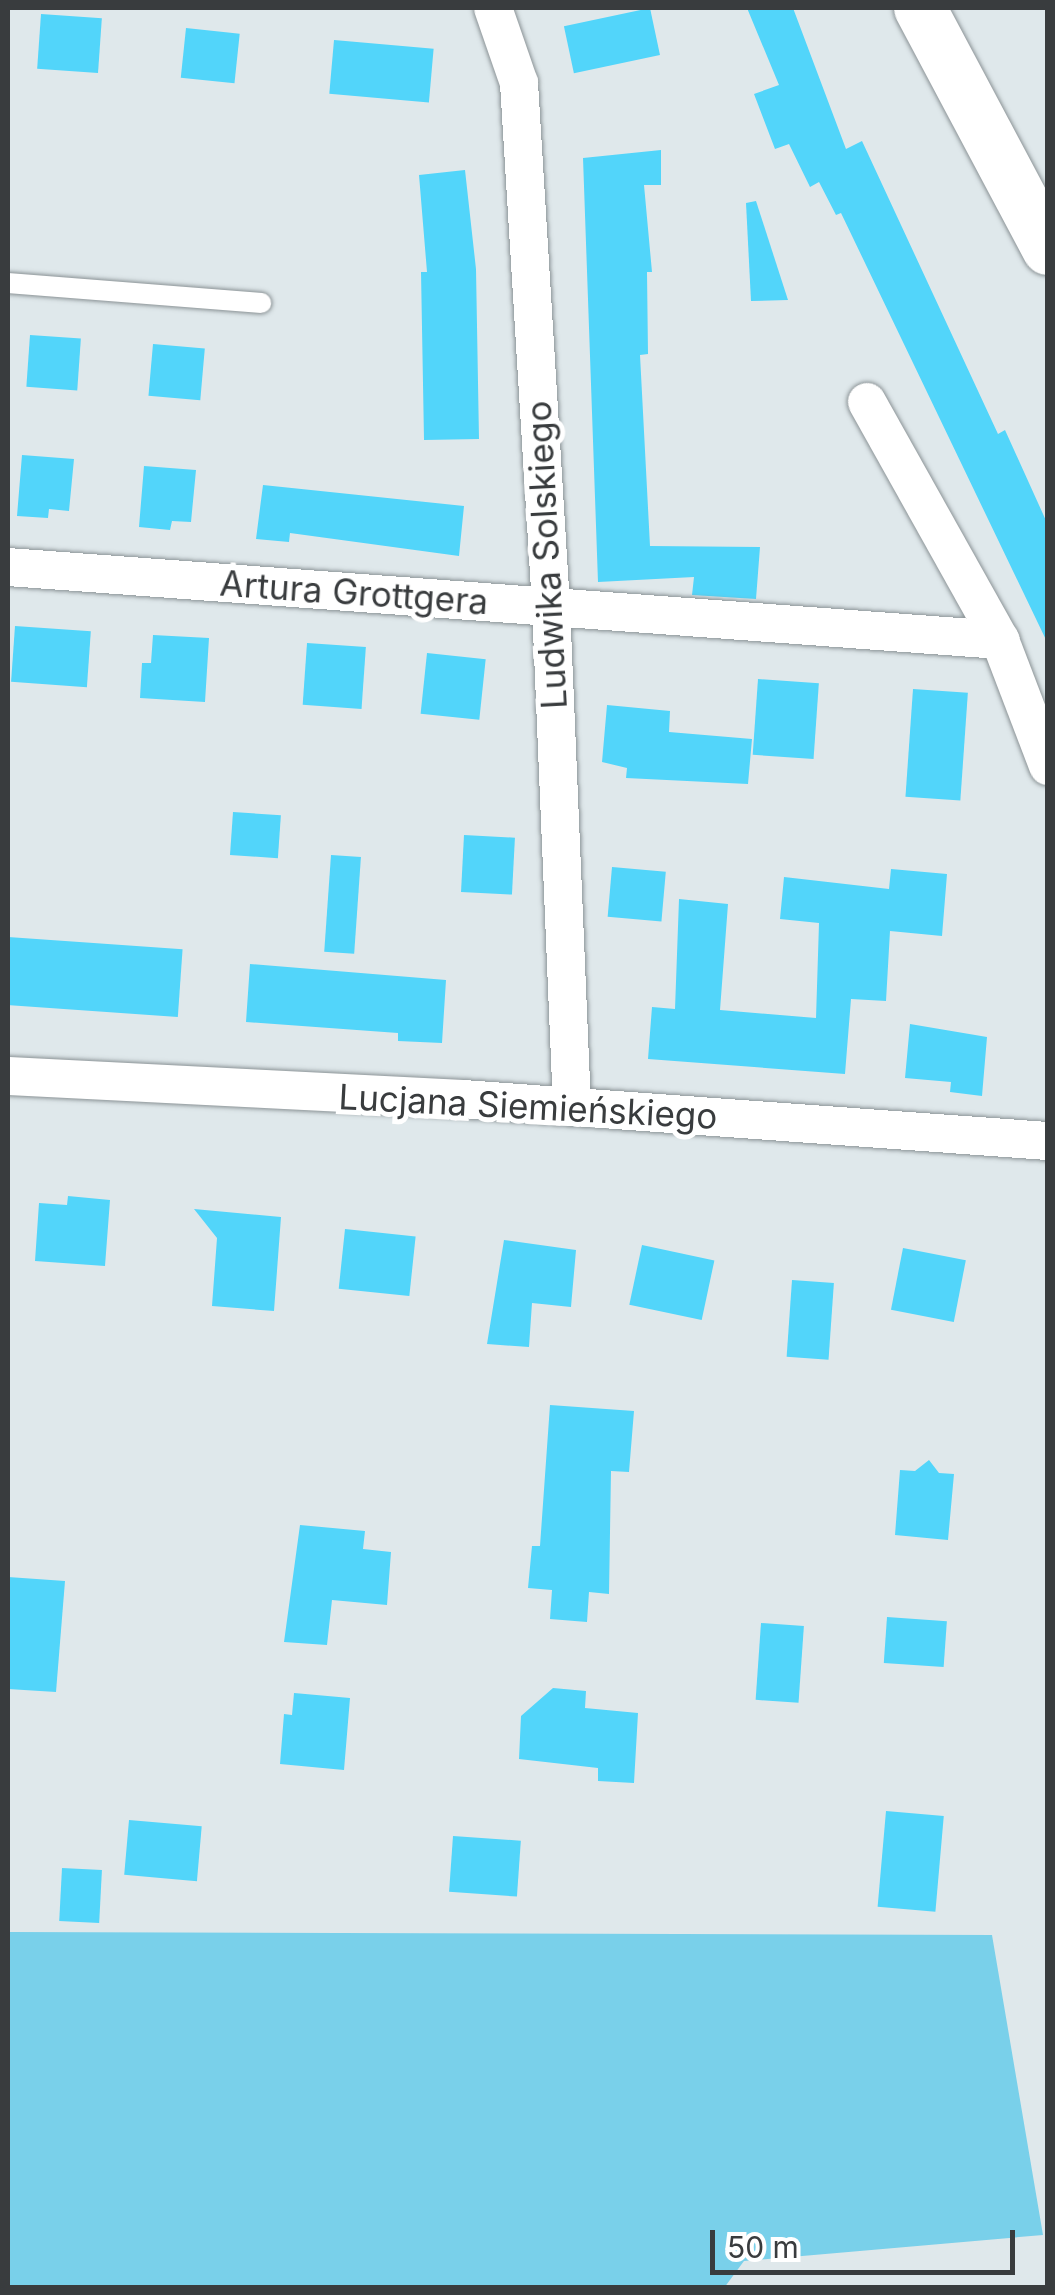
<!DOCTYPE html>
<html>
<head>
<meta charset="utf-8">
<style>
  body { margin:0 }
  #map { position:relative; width:1055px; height:2295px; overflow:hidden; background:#dfe8eb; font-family:Inter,sans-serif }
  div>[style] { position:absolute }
  .green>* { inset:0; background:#79d0ea }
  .building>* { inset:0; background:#52d5fa; transform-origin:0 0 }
  .roads { filter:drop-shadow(0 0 2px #8b9396) drop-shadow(0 0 2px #8b9396) }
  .lane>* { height:20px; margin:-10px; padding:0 10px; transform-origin:10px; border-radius:10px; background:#fff }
  .street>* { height:38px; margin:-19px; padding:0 19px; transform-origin:19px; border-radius:19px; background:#fff }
  .secondary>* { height:52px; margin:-26px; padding:0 26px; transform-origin:26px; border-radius:26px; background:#fff }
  span { translate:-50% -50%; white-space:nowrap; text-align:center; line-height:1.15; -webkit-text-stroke:10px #fff; paint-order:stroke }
  .street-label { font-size:35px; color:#393c3e }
  .frame { position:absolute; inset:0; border:10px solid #393c3e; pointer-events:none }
  .scale { position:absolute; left:710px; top:2230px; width:305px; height:45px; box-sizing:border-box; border:5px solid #393c3e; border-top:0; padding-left:12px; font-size:30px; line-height:35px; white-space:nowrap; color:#393c3e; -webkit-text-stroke:8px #fff; paint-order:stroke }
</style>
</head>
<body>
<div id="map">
  <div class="green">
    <div style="clip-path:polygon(8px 1932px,992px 1935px,1043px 2235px,744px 2261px,724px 2288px,8px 2287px)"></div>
  </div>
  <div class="building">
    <div style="left:650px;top:8px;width:48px;height:88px;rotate:78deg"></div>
    <div style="clip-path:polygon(747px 8px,793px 8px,846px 149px,862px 141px,998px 434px,1005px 430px,1048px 525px,1048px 644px,841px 213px,836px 215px,819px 182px,810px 187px,789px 144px,775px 149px,754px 94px,779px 85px)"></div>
    <div style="left:41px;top:14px;width:61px;height:55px;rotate:4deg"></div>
    <div style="left:186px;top:28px;width:54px;height:50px;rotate:6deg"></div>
    <div style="left:334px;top:40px;width:100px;height:54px;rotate:5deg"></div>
    <div style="clip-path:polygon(661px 150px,661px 185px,644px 185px,652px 272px,647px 272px,648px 354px,640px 355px,650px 546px,760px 547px,756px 599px,692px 595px,694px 577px,598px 582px,583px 158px)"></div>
    <div style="clip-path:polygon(465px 170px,476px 269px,479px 439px,424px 440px,421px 272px,427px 272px,419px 175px)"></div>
    <div style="clip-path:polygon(756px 201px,788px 300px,751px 301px,746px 203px)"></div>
    <div style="left:30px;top:335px;width:51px;height:52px;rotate:4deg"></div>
    <div style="left:153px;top:344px;width:52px;height:52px;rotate:5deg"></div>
    <div style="clip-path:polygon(22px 455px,74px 459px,69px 511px,49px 509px,48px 518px,17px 516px)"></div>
    <div style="clip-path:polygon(144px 466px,196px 470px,191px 522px,172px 521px,170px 530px,139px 527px)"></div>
    <div style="clip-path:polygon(263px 485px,464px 506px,459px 556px,290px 533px,289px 542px,256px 539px)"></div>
    <div style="left:15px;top:626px;width:76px;height:56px;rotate:4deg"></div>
    <div style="clip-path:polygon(153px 635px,209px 638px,205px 702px,140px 698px,142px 663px,151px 663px)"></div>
    <div style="left:307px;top:643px;width:59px;height:62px;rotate:4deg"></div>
    <div style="left:427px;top:653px;width:59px;height:61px;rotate:6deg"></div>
    <div style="left:758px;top:679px;width:61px;height:76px;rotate:4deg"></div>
    <div style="left:913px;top:689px;width:55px;height:108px;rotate:4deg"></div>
    <div style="clip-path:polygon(607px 705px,670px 711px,669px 732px,752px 739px,748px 784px,626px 778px,627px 768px,602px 762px)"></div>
    <div style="left:233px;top:812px;width:48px;height:43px;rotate:4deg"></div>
    <div style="left:464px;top:835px;width:51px;height:57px;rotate:3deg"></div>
    <div style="left:331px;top:855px;width:30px;height:97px;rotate:4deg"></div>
    <div style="left:612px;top:867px;width:54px;height:50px;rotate:5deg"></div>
    <div style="clip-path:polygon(891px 869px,947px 874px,942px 936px,890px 931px,886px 1001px,851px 999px,845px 1074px,648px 1059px,652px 1007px,675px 1009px,679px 899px,728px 904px,720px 1010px,816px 1018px,819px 923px,780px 919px,784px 877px,889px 889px)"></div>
    <div style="left:8px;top:937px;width:175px;height:68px;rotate:4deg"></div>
    <div style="clip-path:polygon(250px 964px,446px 980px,442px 1043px,398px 1041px,398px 1033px,246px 1022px)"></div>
    <div style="clip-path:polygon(910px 1024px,987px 1037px,982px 1096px,950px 1092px,951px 1082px,905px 1078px)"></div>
    <div style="clip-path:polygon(68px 1196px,110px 1200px,105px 1266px,35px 1261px,39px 1203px,67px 1205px)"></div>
    <div style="clip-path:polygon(194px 1209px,281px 1217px,274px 1311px,212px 1306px,217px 1238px)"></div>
    <div style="left:345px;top:1229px;width:71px;height:60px;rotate:6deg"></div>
    <div style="clip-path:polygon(504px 1240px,576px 1250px,571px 1307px,532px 1303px,529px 1347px,487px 1344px)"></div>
    <div style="left:642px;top:1245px;width:74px;height:61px;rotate:12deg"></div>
    <div style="left:903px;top:1248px;width:64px;height:63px;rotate:11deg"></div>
    <div style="left:792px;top:1280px;width:42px;height:77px;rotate:4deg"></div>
    <div style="clip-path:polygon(550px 1405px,634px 1411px,629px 1472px,611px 1471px,609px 1594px,589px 1592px,587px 1622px,550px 1619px,552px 1590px,528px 1588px,532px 1546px,540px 1546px)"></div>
    <div style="clip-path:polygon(929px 1460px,939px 1473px,954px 1474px,948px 1540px,895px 1535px,900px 1470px,915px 1471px)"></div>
    <div style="clip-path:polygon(300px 1525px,365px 1531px,363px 1549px,391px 1552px,387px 1605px,332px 1600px,327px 1645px,284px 1642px)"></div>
    <div style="clip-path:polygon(8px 1577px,65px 1581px,56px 1692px,8px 1689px)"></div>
    <div style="left:887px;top:1617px;width:60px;height:46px;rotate:4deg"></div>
    <div style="left:761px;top:1623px;width:43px;height:77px;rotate:4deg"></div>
    <div style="clip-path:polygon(553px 1688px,586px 1691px,585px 1708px,638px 1713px,634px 1783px,598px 1781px,598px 1768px,519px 1759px,521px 1716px)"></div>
    <div style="clip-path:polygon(294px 1693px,350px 1698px,344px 1770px,280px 1764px,284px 1714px,292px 1715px)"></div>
    <div style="left:886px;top:1811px;width:58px;height:96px;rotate:5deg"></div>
    <div style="left:129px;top:1820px;width:73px;height:55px;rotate:5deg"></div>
    <div style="left:453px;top:1836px;width:68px;height:56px;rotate:4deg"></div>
    <div style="left:62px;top:1868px;width:40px;height:53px;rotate:3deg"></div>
  </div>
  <div class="roads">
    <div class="lane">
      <div style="left:8px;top:283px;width:254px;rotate:4.5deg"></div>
    </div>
    <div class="street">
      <div style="left:493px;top:8px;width:79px;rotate:70.9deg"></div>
      <div style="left:519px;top:83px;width:524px;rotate:86.5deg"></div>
      <div style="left:551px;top:606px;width:501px;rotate:87.6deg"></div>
      <div style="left:867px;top:402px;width:273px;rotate:60.8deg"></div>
      <div style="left:1000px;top:640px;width:135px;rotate:69.1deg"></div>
      <div style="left:8px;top:567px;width:995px;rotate:4.21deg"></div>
      <div style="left:8px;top:1076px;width:456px;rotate:2.9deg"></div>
      <div style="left:463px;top:1099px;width:587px;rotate:4.11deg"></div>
    </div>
    <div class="secondary">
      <div style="left:920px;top:8px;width:273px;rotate:62deg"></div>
    </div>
  </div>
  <div class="street-label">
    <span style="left:546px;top:555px;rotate:-93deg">Ludwika Solskiego</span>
    <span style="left:354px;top:592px;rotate:4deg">Artura Grottgera</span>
    <span style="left:528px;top:1106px;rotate:3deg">Lucjana Siemieńskiego</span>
  </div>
  <div class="frame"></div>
  <div class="scale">50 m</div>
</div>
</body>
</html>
